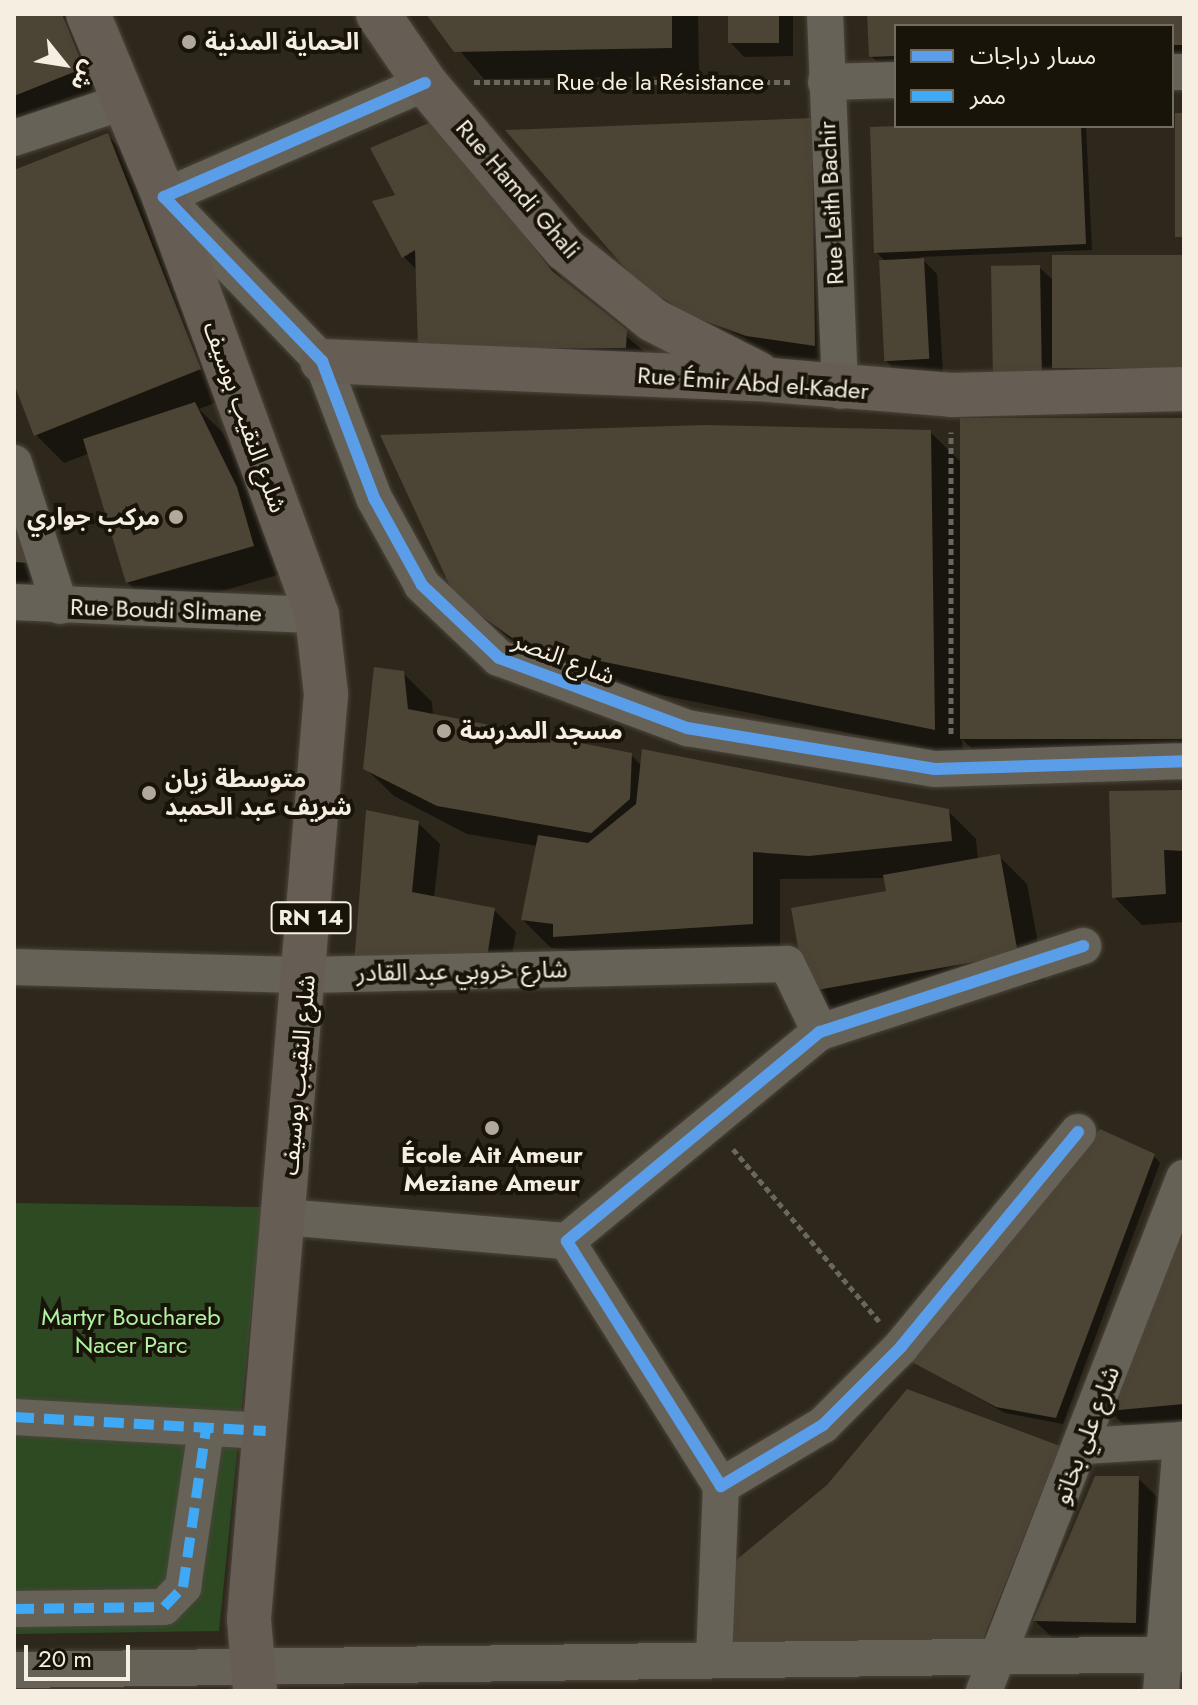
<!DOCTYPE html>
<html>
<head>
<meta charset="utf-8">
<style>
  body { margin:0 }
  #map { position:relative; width:1198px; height:1705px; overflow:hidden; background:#2e281c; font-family:Jost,"Noto Sans Arabic",sans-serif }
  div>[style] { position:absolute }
  .green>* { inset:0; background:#2d4a23 }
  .shadow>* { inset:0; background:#0007 }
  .building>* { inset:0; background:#4c4434; transform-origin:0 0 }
  .path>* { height:5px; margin-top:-2.5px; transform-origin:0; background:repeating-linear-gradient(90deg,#6b675e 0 6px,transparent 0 10px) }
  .roads { filter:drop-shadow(0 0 2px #4b453b) drop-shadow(0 0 2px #4b453b) }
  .minor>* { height:36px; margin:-18px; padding:0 18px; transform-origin:18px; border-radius:18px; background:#676258 }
  .major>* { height:44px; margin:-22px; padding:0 22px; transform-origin:22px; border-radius:22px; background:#665e55 }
  .quiet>* { height:10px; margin-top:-5px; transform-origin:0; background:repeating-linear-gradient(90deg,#3fa9f5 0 20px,transparent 0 30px) }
  .cycleway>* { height:12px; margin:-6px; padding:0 6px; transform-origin:6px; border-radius:6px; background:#5a9eea }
  .dots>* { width:22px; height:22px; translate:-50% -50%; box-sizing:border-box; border:4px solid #19140a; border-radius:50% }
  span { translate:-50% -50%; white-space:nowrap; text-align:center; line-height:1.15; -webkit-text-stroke:8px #19140a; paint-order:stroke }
  .shield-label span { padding:2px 6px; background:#19140a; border:2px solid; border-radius:6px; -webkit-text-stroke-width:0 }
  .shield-label { font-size:22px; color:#f6efe1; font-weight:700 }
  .poi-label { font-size:24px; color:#f6efe1; font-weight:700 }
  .left { translate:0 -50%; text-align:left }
  .right { translate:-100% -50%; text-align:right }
  .street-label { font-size:24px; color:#f6efe1 }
  .park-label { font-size:24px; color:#b0f3a0 }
  .frame { position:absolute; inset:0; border:16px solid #f6efe1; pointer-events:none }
  .legend { position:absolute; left:894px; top:24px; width:280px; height:104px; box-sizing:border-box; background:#19140a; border:2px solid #716c60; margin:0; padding:10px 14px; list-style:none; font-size:24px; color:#f6efe1 }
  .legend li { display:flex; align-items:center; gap:16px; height:40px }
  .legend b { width:40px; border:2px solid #716c60 }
  .north { position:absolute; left:24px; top:24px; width:80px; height:80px; -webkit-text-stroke:6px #19140a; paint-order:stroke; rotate:120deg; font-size:22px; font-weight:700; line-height:32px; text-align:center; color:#f6efe1 }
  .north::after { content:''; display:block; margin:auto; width:28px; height:36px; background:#f6efe1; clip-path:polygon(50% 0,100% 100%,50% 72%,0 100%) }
  .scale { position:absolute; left:24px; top:1645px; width:106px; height:36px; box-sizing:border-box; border:4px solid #f6efe1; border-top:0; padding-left:10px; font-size:24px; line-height:28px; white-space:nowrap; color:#f6efe1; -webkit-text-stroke:6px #19140a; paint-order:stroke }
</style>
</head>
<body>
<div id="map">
  <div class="green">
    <div style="clip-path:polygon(14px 1203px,262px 1207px,219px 1631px,14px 1634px)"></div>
  </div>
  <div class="shadow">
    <div style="clip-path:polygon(14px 14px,77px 14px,110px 96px,14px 136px)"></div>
    <div style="clip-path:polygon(428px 14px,698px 14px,699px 76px,484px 79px)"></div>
    <div style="clip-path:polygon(730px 14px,793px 14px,793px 56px,744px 57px,730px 42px)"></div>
    <div style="clip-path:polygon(869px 14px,1184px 14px,1184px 59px,1172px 60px,1172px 26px,896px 26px,896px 70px,885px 70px,871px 56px)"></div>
    <div style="clip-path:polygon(811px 120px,842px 373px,775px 364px,668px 310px,639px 281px)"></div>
    <div style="clip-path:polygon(941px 126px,1086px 126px,1092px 250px,920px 257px,937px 274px,943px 373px,901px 376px,886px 361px,886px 262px,876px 252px)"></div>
    <div style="clip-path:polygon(107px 135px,135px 163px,227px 398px,199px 409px,223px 433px,264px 517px,281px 574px,155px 610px,127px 582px,90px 453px,64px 463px,36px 435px,14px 379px,14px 172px)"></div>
    <div style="clip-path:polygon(464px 151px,568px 286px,654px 360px,449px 376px,418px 271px,403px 256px,398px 196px)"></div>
    <div style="clip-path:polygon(1184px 257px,1184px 374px,1017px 403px,1039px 267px,1055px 282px)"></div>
    <div style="clip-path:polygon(1184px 419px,1184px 764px,988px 765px,962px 739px,963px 756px,552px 673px,456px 596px,930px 432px,962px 463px)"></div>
    <div style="clip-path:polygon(14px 476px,56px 590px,14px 587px)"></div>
    <div style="clip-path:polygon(403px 673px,432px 702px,433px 716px,631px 755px,642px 766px,948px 811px,976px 839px,978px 860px,999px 856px,1027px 884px,1045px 981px,836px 1019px,808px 991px,888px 893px,886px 878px,780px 879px,780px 951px,583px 964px,569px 950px,551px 948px,523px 920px,538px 846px,467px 834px,394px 796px,365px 768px)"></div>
    <div style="clip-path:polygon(1184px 792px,1184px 922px,1142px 925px,1114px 897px)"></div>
    <div style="clip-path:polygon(418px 823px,440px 844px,434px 898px,494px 910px,516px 932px,507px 984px,378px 986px)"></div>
    <div style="clip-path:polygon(1154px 1156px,1160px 1163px,1063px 1424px,1005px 1413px,912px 1361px)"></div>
    <div style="clip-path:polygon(1184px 1198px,1184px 1420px,1124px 1425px,1110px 1411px)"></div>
    <div style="clip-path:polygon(907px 1391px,1059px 1448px,1074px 1462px,995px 1658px,744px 1655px,729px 1641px,829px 1487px)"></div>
    <div style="clip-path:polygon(1138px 1478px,1160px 1500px,1157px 1643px,1057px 1642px,1035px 1621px)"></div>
  </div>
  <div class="building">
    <div style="clip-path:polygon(14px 14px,62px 14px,84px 68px,14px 96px)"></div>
    <div style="clip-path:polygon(426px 14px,672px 14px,672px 48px,454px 52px)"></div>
    <div style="left:728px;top:14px;width:51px;height:29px"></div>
    <div style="clip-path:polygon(867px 14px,1184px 14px,1184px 45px,1172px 45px,1172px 26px,896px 26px,896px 56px,869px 57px)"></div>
    <div style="left:1175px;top:113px;width:9px;height:124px"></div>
    <div style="clip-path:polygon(812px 118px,815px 346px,746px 336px,691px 316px,638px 283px,505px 130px)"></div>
    <div style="clip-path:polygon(436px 120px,552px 271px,627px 330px,626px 348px,418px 349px,415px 250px,402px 258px,372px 201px,395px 195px,370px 148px)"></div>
    <div style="clip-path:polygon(896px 126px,1081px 126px,1086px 244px,874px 253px,870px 127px)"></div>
    <div style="clip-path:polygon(108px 133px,201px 369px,34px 436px,14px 384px,14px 170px)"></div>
    <div style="left:1184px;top:255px;width:113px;height:132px;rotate:90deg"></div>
    <div style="left:924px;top:258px;width:101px;height:45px;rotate:87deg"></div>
    <div style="left:1040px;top:265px;width:116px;height:49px;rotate:89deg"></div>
    <div style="clip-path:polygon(195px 402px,237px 487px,254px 546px,126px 583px,83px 439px)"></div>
    <div style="left:1184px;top:418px;width:321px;height:224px;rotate:90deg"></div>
    <div style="clip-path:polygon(705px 425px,931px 430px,935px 730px,522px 645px,455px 597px,380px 435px)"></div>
    <div style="clip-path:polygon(14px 522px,29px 563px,14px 562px)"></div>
    <div style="clip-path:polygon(374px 667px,404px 671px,408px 709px,632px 753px,630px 799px,591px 833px,437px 806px,363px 769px)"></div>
    <div style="clip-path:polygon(642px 749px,949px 809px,952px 841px,809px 856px,753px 852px,753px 924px,553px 937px,553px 924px,521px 920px,538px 835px,588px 843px,636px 804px)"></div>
    <div style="clip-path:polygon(1184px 790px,1184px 851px,1164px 850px,1166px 894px,1112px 898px,1109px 791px)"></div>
    <div style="clip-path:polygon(366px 810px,419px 821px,412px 892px,495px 908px,486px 963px,354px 965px)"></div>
    <div style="clip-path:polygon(1000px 854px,1018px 954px,806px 992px,791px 908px,886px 891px,883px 875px)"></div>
    <div style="clip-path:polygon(1100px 1129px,1155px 1154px,1056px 1418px,996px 1407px,910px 1361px)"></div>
    <div style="clip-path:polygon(1184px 1192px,1184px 1404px,1108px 1411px)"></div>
    <div style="clip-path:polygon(907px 1389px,1060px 1446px,981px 1645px,727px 1642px,723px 1571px,827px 1485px)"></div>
    <div style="clip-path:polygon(1095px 1476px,1139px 1476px,1136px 1623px,1033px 1621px)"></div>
  </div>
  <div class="path">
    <div style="left:474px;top:82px;width:318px"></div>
    <div style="left:951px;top:734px;width:302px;rotate:-90deg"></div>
    <div style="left:733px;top:1149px;width:226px;rotate:49.7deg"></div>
  </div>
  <div class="roads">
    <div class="minor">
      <div style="left:825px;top:14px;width:377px;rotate:87.7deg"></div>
      <div style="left:1172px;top:72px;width:12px"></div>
      <div style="left:826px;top:82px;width:70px;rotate:-1.6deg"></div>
      <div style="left:425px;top:83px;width:285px;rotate:156.4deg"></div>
      <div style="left:164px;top:197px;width:228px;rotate:46.1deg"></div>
      <div style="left:322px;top:361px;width:147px;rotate:69.2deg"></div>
      <div style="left:374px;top:498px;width:99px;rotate:61.1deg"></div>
      <div style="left:422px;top:585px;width:106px;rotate:43.5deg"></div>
      <div style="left:499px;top:658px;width:201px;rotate:20.4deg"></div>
      <div style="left:687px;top:728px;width:251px;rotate:9.4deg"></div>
      <div style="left:935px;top:769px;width:249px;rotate:-1.8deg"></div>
      <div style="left:14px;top:138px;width:117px;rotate:-18.4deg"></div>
      <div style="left:14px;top:463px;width:150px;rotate:72.2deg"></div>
      <div style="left:14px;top:602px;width:303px;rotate:2.5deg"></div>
      <div style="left:14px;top:967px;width:293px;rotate:1.6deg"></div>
      <div style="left:307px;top:975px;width:480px;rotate:-1.3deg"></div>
      <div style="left:787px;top:964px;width:76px;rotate:64.1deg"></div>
      <div style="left:1078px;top:1132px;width:278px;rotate:129.5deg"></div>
      <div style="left:901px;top:1347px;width:110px;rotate:135deg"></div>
      <div style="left:823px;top:1425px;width:119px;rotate:149.1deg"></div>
      <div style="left:721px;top:1486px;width:289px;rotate:-122.2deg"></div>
      <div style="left:567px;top:1241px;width:328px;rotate:-39.6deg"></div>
      <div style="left:820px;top:1032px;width:277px;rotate:-18.1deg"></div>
      <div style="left:285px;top:1217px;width:283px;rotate:4.9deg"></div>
      <div style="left:14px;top:1417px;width:252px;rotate:3.2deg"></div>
      <div style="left:1084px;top:1446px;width:100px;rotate:-3.4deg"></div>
      <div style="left:14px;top:1609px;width:150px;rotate:-0.8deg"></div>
      <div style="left:164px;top:1607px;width:28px;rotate:-46deg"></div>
      <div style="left:183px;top:1587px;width:159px;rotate:-81.7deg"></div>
      <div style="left:714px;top:1659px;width:173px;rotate:-87.7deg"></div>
      <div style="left:14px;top:1670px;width:1170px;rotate:-0.78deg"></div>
      <div style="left:984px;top:1691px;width:551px;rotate:-68.7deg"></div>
      <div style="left:1161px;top:1691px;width:252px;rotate:-85.4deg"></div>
    </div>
    <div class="major">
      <div style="left:88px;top:14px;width:198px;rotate:67.4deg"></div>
      <div style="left:164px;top:197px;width:445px;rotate:69.9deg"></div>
      <div style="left:317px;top:615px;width:80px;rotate:83.5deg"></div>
      <div style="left:326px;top:694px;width:928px;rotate:94.76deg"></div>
      <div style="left:249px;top:1619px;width:72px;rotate:85.2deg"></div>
      <div style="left:378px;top:14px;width:83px;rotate:55.7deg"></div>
      <div style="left:425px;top:83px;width:217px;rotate:49.9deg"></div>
      <div style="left:565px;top:249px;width:113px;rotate:38.9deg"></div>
      <div style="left:653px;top:320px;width:117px;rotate:27deg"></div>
      <div style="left:322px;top:361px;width:448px;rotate:2.4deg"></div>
      <div style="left:770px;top:380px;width:182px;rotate:4.7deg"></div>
      <div style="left:951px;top:395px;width:233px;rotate:-1.5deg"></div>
    </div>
  </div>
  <div class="quiet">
    <div style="left:14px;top:1417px;width:252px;rotate:3.2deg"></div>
    <div style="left:14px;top:1609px;width:150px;rotate:-0.8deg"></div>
    <div style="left:164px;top:1607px;width:28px;rotate:-46deg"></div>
    <div style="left:183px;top:1587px;width:159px;rotate:-81.7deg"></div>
  </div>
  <div class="cycleway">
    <div style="left:425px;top:83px;width:285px;rotate:156.4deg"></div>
    <div style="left:164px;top:197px;width:228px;rotate:46.1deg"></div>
    <div style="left:322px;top:361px;width:147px;rotate:69.2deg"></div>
    <div style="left:374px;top:498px;width:99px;rotate:61.1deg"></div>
    <div style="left:422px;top:585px;width:106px;rotate:43.5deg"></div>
    <div style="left:499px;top:658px;width:201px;rotate:20.4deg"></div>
    <div style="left:687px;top:728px;width:251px;rotate:9.4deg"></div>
    <div style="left:935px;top:769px;width:249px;rotate:-1.8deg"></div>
    <div style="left:1078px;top:1132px;width:278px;rotate:129.5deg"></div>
    <div style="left:901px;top:1347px;width:110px;rotate:135deg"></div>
    <div style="left:823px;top:1425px;width:119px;rotate:149.1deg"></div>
    <div style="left:721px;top:1486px;width:289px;rotate:-122.2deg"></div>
    <div style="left:567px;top:1241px;width:328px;rotate:-39.6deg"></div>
    <div style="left:820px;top:1032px;width:277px;rotate:-18.1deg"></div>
  </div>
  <div class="dots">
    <div style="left:189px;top:42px;background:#b0a99c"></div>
    <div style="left:176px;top:517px;background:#b0a99c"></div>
    <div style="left:444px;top:731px;background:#b0a99c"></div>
    <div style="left:149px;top:793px;background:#b0a99c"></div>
    <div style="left:492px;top:1128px;background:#b0a99c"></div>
  </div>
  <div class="shield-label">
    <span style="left:311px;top:918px">RN 14</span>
  </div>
  <div class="poi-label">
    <span class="left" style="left:205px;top:42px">الحماية المدنية</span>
    <span class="right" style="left:160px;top:517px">مركب جواري</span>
    <span class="left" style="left:460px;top:731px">مسجد المدرسة</span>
    <span class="left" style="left:165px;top:793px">متوسطة زيان<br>شريف عبد الحميد</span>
    <span style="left:492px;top:1169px">École Ait Ameur<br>Meziane Ameur</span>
  </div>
  <div class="street-label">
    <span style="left:660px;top:82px">Rue de la Résistance</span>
    <span style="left:518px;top:189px;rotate:49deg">Rue Hamdi Ghali</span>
    <span style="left:831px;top:203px;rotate:-93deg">Rue Leith Bachir</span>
    <span style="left:753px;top:383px;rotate:4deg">Rue Émir Abd el-Kader</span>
    <span style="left:245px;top:417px;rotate:70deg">شلرع النقيب بوسيف</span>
    <span style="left:166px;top:610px;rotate:2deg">Rue Boudi Slimane</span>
    <span style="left:564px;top:658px;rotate:21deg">شارع النصر</span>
    <span style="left:462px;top:971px;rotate:-1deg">شارع خروبي عبد القادر</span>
    <span style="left:298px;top:1075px;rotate:-85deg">شلرع النقيب بوسيف</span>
    <span style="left:1086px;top:1435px;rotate:-69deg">شارع علي بخاتو</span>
  </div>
  <div class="park-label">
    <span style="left:131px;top:1331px">Martyr Bouchareb<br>Nacer Parc</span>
  </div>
  <div class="frame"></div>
  <ul class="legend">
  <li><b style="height:10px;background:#5a9eea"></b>مسار دراجات</li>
  <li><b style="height:10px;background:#3fa9f5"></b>ممر</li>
  </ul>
  <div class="north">ش</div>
  <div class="scale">20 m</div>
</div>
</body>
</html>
